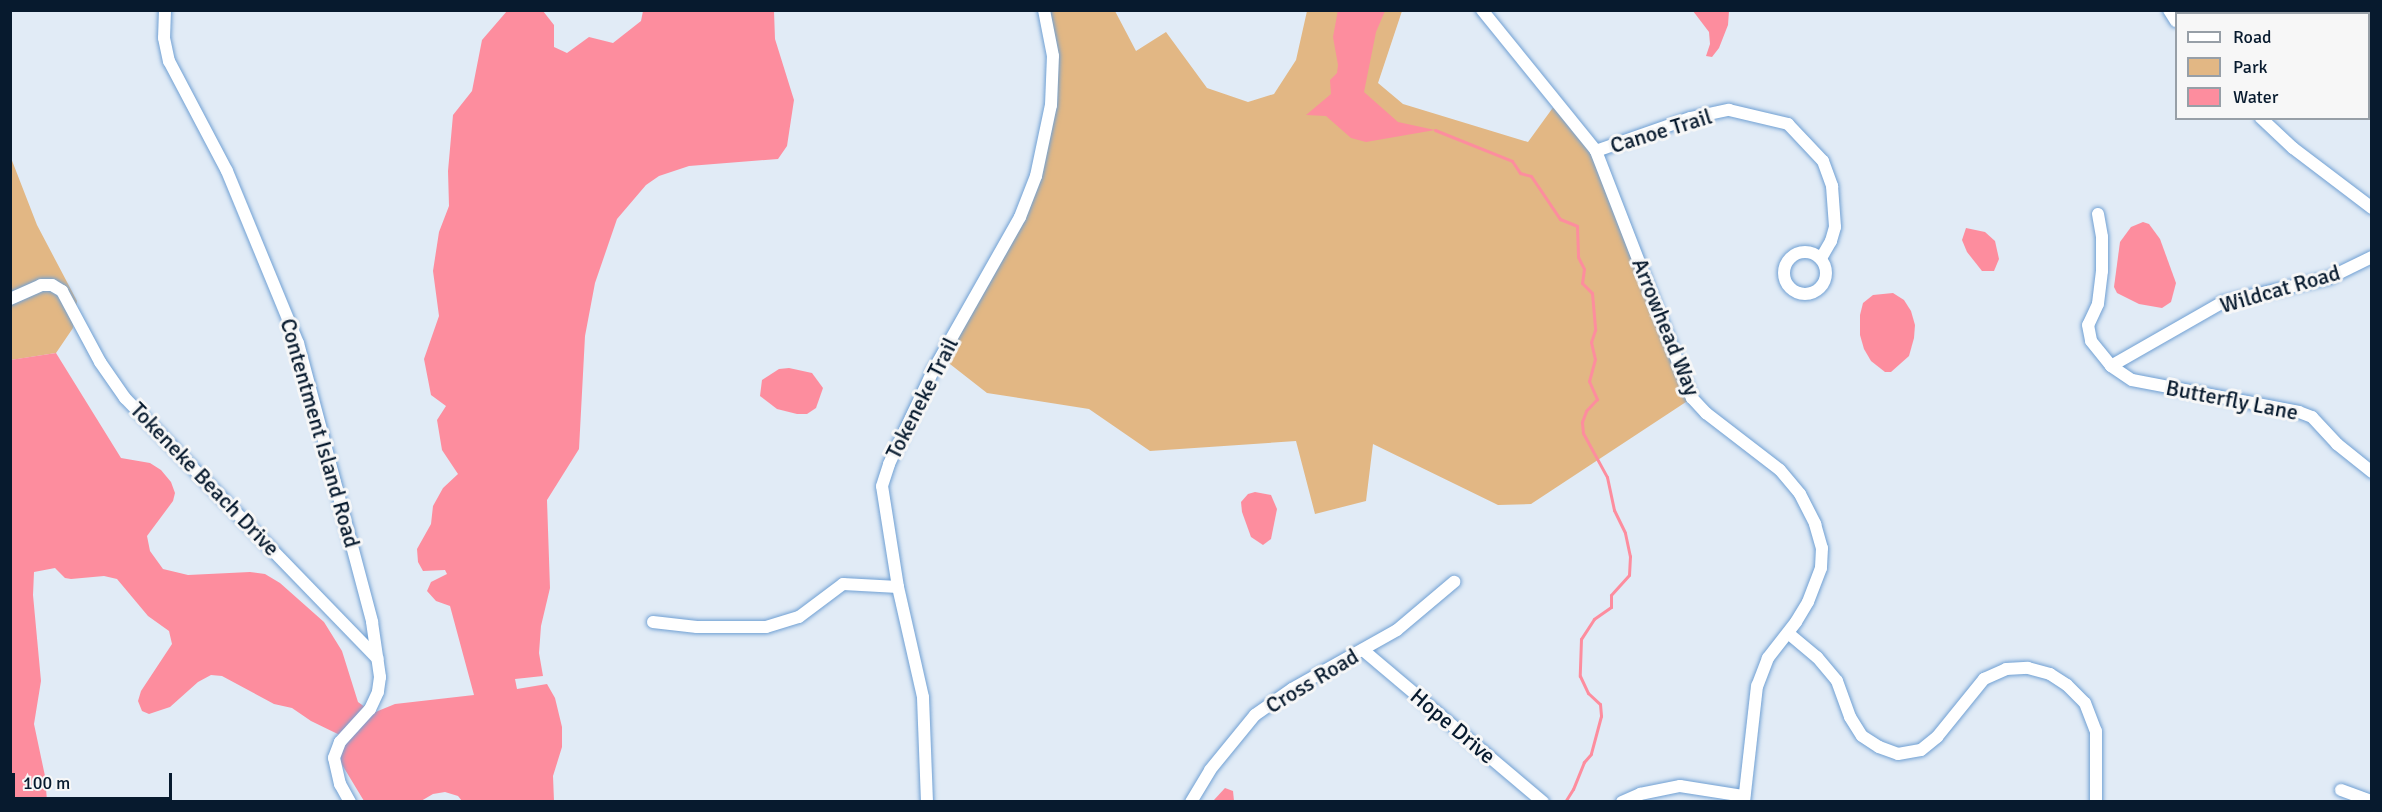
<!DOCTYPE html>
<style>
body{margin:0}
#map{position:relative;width:2382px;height:812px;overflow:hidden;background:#e1ebf6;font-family:Signika,sans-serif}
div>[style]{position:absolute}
.green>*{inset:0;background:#e2b784}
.water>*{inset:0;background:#fd8d9e}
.stream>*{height:3px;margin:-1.5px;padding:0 1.5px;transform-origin:1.5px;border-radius:1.5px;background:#fd8d9e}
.roads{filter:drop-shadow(0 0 2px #70a0d3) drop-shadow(0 0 2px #70a0d3)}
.street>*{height:12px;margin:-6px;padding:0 6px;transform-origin:6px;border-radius:6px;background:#fff}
.street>.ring{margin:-6px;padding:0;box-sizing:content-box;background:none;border:12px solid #fff;border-radius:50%}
span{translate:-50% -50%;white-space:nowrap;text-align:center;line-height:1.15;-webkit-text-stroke:6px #f7f7f7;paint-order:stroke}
.street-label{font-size:22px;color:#071a2e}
.frame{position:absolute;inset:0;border:12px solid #071a2e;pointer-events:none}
.legend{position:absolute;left:2175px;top:12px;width:195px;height:108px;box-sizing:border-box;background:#f7f7f7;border:2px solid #979fa7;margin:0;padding:8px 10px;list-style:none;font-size:18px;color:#071a2e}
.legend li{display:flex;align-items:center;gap:12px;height:30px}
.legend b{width:30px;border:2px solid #979fa7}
.scale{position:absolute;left:12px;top:773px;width:160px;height:27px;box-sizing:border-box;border:3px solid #071a2e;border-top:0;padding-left:8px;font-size:18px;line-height:21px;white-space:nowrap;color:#071a2e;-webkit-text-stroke:4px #f7f7f7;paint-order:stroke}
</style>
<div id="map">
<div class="green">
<i style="clip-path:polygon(1044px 11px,1115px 11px,1136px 51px,1166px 32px,1207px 88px,1248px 102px,1274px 94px,1296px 60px,1307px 11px,1402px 11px,1378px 83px,1403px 104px,1528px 142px,1557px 102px,1596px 151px,1692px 398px,1531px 504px,1498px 505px,1373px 444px,1366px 501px,1315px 514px,1296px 441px,1150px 451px,1089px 409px,987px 393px,941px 357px,1020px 217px,1051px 105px)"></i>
<i style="clip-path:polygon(11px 158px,37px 225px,77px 301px,73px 328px,56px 353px,11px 360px)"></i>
</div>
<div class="water">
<i style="clip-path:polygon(1338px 10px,1385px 11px,1376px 32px,1364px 92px,1398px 122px,1435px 130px,1366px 142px,1351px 138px,1326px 116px,1306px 115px,1331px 94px,1330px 80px,1337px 73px,1338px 65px,1333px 37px)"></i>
<i style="clip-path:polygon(507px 11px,543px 11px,554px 25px,554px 47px,567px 53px,589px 37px,613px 43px,641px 21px,643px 11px,774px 11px,775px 39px,794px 100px,787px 146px,778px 159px,689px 166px,659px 176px,646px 185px,617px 219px,595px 283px,585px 336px,579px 449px,547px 500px,550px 588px,541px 626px,539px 653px,543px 676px,515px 679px,517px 689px,547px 684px,555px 698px,562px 727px,562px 747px,553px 776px,554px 801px,462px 801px,458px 796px,445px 792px,433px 794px,421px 801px,364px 801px,341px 763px,341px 753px,348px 739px,311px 721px,292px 708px,274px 704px,222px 676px,211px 675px,198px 682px,170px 707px,149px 714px,142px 711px,138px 701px,141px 691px,172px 644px,169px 631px,148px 616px,117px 579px,104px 576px,71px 579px,65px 578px,55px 568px,34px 572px,33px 595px,41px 681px,34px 724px,45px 776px,47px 801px,11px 801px,10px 360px,56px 353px,121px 458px,150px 463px,161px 470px,171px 482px,175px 493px,173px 501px,147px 536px,150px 551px,163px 569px,188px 575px,250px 572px,265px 574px,280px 583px,324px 622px,342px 651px,358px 702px,373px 713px,395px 704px,474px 695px,450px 606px,436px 601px,427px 591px,431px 582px,447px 574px,445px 570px,423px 571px,418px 562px,417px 549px,431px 524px,433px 506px,443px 488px,458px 474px,442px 450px,437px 420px,446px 406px,431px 395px,424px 359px,439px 316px,433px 271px,439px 232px,449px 206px,448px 171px,453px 115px,472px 91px,482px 40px)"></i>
<i style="clip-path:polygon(1693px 11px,1729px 11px,1728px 25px,1719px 48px,1712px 57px,1706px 56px,1710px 44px,1709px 32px)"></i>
<i style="clip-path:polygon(2143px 222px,2149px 224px,2160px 239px,2176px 283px,2171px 302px,2162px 308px,2139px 304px,2117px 293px,2114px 287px,2120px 242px,2131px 227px)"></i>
<i style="clip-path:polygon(1966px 228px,1985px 232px,1995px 241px,1999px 259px,1994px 271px,1982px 271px,1967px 252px,1962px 240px)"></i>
<i style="clip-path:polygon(1893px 293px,1904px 300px,1911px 311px,1915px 325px,1914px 338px,1909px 356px,1891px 372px,1885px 372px,1871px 361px,1864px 349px,1860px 335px,1860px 315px,1863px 303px,1873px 295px)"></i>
<i style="clip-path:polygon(789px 368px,812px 373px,823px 388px,816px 408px,807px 414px,797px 414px,777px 409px,760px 396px,762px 380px,779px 369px)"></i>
<i style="clip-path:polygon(1255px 492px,1271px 495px,1277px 509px,1271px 539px,1263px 545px,1251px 537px,1242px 512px,1241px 502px,1248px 494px)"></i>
<i style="clip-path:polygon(1225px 788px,1233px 791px,1234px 801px,1213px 801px)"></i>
</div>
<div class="stream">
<i style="left:1435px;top:130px;width:83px;rotate:21.9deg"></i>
<i style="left:1512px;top:161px;width:14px;rotate:56deg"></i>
<i style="left:1520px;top:173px;width:11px;rotate:15deg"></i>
<i style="left:1531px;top:176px;width:52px;rotate:56deg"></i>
<i style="left:1560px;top:219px;width:18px;rotate:22deg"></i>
<i style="left:1577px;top:226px;width:31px;rotate:88deg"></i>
<i style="left:1578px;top:257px;width:13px;rotate:63deg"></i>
<i style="left:1584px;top:269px;width:14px;rotate:98deg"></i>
<i style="left:1582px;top:283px;width:14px;rotate:45deg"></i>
<i style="left:1592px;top:293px;width:37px;rotate:85deg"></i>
<i style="left:1595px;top:330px;width:13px;rotate:108deg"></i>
<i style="left:1591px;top:342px;width:17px;rotate:77deg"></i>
<i style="left:1595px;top:359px;width:23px;rotate:105deg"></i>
<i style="left:1589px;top:381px;width:20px;rotate:66deg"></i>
<i style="left:1597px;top:399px;width:16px;rotate:133deg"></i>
<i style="left:1586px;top:411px;width:12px;rotate:110deg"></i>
<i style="left:1582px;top:422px;width:11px;rotate:85deg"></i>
<i style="left:1583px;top:433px;width:50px;rotate:61.4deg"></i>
<i style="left:1607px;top:477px;width:34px;rotate:78deg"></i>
<i style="left:1614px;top:510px;width:25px;rotate:64deg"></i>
<i style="left:1625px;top:533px;width:24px;rotate:78deg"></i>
<i style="left:1630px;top:556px;width:19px;rotate:93deg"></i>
<i style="left:1629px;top:575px;width:27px;rotate:132deg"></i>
<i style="left:1611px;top:595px;width:12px;rotate:90deg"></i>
<i style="left:1611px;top:607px;width:21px;rotate:145deg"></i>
<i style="left:1594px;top:619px;width:24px;rotate:123deg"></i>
<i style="left:1581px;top:639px;width:37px;rotate:92deg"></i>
<i style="left:1580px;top:676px;width:19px;rotate:65deg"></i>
<i style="left:1588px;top:693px;width:16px;rotate:43deg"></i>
<i style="left:1600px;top:704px;width:12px;rotate:85deg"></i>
<i style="left:1601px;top:716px;width:39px;rotate:105deg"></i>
<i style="left:1591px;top:754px;width:11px;rotate:131deg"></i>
<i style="left:1584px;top:762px;width:29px;rotate:112deg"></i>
<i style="left:1573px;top:789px;width:15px;rotate:122deg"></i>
</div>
<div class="roads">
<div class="street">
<i style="left:165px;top:10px;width:28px;rotate:92deg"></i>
<i style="left:164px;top:38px;width:24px;rotate:78deg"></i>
<i style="left:169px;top:61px;width:124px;rotate:62.2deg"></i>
<i style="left:227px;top:171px;width:186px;rotate:67.6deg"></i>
<i style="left:298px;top:343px;width:289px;rotate:75.1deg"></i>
<i style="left:372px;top:622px;width:56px;rotate:81.7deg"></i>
<i style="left:380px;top:677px;width:15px;rotate:98deg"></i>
<i style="left:378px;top:692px;width:19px;rotate:115deg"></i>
<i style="left:370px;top:709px;width:45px;rotate:132.3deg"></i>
<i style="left:340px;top:742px;width:17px;rotate:111deg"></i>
<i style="left:334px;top:758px;width:27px;rotate:77deg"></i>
<i style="left:340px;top:784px;width:21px;rotate:61deg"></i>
<i style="left:1482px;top:10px;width:181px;rotate:51deg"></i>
<i style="left:1596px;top:151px;width:265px;rotate:68.8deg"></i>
<i style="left:1692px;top:398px;width:21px;rotate:47deg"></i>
<i style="left:1706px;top:413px;width:93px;rotate:37.6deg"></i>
<i style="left:1780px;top:470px;width:31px;rotate:50deg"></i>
<i style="left:1800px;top:494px;width:34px;rotate:63deg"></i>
<i style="left:1815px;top:524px;width:25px;rotate:74deg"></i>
<i style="left:1822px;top:548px;width:20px;rotate:93deg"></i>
<i style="left:1821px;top:568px;width:36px;rotate:111deg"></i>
<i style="left:1808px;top:602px;width:23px;rotate:121deg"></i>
<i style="left:1796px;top:622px;width:46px;rotate:127.9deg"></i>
<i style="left:1768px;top:658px;width:30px;rotate:111deg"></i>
<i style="left:1757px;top:686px;width:117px;rotate:96.4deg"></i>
<i style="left:2169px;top:10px;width:13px;rotate:58deg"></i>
<i style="left:2261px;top:118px;width:44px;rotate:43.2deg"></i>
<i style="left:2293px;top:148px;width:99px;rotate:37.2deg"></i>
<i style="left:1596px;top:151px;width:100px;rotate:-19.3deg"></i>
<i style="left:1690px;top:118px;width:40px;rotate:-12deg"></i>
<i style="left:1729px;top:110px;width:61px;rotate:13.3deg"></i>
<i style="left:1788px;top:124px;width:51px;rotate:46.6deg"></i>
<i style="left:1823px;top:161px;width:27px;rotate:70deg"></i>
<i style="left:1832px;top:186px;width:41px;rotate:85.8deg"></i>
<i style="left:1835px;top:227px;width:15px;rotate:106deg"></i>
<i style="left:1831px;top:241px;width:20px;rotate:120deg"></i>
<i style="left:2098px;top:214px;width:23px;rotate:80deg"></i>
<i style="left:2102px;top:237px;width:34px;rotate:90deg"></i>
<i style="left:2102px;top:271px;width:33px;rotate:97deg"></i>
<i style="left:2098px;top:304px;width:23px;rotate:115deg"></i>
<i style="left:2088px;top:325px;width:16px;rotate:79deg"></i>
<i style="left:2091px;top:341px;width:32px;rotate:51deg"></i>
<i style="left:2111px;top:366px;width:129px;rotate:-29.7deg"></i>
<i style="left:2223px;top:302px;width:109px;rotate:-12.8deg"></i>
<i style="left:2329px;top:278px;width:48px;rotate:-26deg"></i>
<i class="ring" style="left:1784px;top:252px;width:30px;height:30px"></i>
<i style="left:10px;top:299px;width:34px;rotate:-24deg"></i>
<i style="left:41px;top:285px;width:11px"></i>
<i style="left:52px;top:285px;width:12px;rotate:31deg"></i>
<i style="left:62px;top:291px;width:81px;rotate:61.8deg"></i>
<i style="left:100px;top:362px;width:44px;rotate:55.2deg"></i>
<i style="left:125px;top:398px;width:363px;rotate:45.9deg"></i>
<i style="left:2111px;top:366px;width:25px;rotate:34deg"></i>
<i style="left:2132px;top:380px;width:170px;rotate:10.8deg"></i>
<i style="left:2299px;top:412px;width:14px;rotate:21deg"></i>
<i style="left:2312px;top:417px;width:37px;rotate:47deg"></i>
<i style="left:2337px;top:444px;width:45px;rotate:38.7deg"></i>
<i style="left:653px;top:622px;width:44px;rotate:6.5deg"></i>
<i style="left:697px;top:627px;width:69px"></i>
<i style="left:766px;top:627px;width:34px;rotate:-17deg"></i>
<i style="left:799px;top:617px;width:55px;rotate:-36.9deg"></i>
<i style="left:843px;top:584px;width:55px;rotate:3.1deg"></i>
<i style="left:1788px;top:633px;width:38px;rotate:40deg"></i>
<i style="left:1817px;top:657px;width:31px;rotate:50deg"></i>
<i style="left:1837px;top:681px;width:38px;rotate:70deg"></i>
<i style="left:1850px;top:717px;width:22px;rotate:58deg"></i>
<i style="left:1862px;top:736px;width:20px;rotate:33deg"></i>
<i style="left:1879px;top:747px;width:20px;rotate:20deg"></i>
<i style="left:1898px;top:754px;width:23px;rotate:-10deg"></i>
<i style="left:1921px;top:750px;width:21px;rotate:-39deg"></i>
<i style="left:1937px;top:737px;width:75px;rotate:-51deg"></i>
<i style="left:1984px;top:679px;width:24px;rotate:-24deg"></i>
<i style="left:2006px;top:669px;width:22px;rotate:-3deg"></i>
<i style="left:2028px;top:668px;width:23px;rotate:15deg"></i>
<i style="left:2050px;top:674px;width:20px;rotate:33deg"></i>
<i style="left:2067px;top:685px;width:25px;rotate:45deg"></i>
<i style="left:2085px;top:703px;width:30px;rotate:69deg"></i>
<i style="left:2096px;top:731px;width:71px;rotate:90deg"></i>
<i style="left:1363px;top:650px;width:236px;rotate:40.2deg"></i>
<i style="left:2341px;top:790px;width:33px;rotate:20deg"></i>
<i style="left:927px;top:802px;width:105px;rotate:-92.2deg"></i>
<i style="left:923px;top:697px;width:113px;rotate:-102.8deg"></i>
<i style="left:898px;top:587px;width:102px;rotate:-99deg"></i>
<i style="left:882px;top:486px;width:23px;rotate:-72deg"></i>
<i style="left:889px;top:464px;width:105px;rotate:-64.7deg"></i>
<i style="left:934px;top:369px;width:175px;rotate:-60.5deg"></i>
<i style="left:1020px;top:217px;width:44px;rotate:-68.7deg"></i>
<i style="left:1036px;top:176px;width:73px;rotate:-78.1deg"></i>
<i style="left:1051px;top:105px;width:49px;rotate:-87.7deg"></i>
<i style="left:1053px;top:56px;width:47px;rotate:-101.1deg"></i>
<i style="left:1191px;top:802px;width:37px;rotate:-59deg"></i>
<i style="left:1210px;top:770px;width:71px;rotate:-50.7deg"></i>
<i style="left:1255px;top:715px;width:45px;rotate:-35.1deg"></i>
<i style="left:1292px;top:689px;width:120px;rotate:-29.3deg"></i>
<i style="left:1397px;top:630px;width:75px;rotate:-40.1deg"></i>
<i style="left:1622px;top:802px;width:20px;rotate:-24deg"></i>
<i style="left:1640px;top:794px;width:41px;rotate:-11.3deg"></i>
<i style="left:1680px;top:786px;width:65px;rotate:8.9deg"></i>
</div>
</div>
<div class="street-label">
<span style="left:1661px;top:131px;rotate:-17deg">Canoe Trail</span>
<span style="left:2280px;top:289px;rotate:-16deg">Wildcat Road</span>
<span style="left:1666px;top:327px;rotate:68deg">Arrowhead Way</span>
<span style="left:922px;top:398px;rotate:-63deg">Tokeneke Trail</span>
<span style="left:2232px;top:400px;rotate:11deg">Butterfly Lane</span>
<span style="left:320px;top:433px;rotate:74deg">Contentment Island Road</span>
<span style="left:205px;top:479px;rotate:46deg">Tokeneke Beach Drive</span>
<span style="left:1312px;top:681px;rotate:-31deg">Cross Road</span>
<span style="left:1453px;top:726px;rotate:40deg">Hope Drive</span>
</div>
<div class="frame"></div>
<ul class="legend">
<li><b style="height:8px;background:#fff"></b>Road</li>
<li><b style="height:16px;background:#e2b784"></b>Park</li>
<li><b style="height:16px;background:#fd8d9e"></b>Water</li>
</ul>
<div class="scale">100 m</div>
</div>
